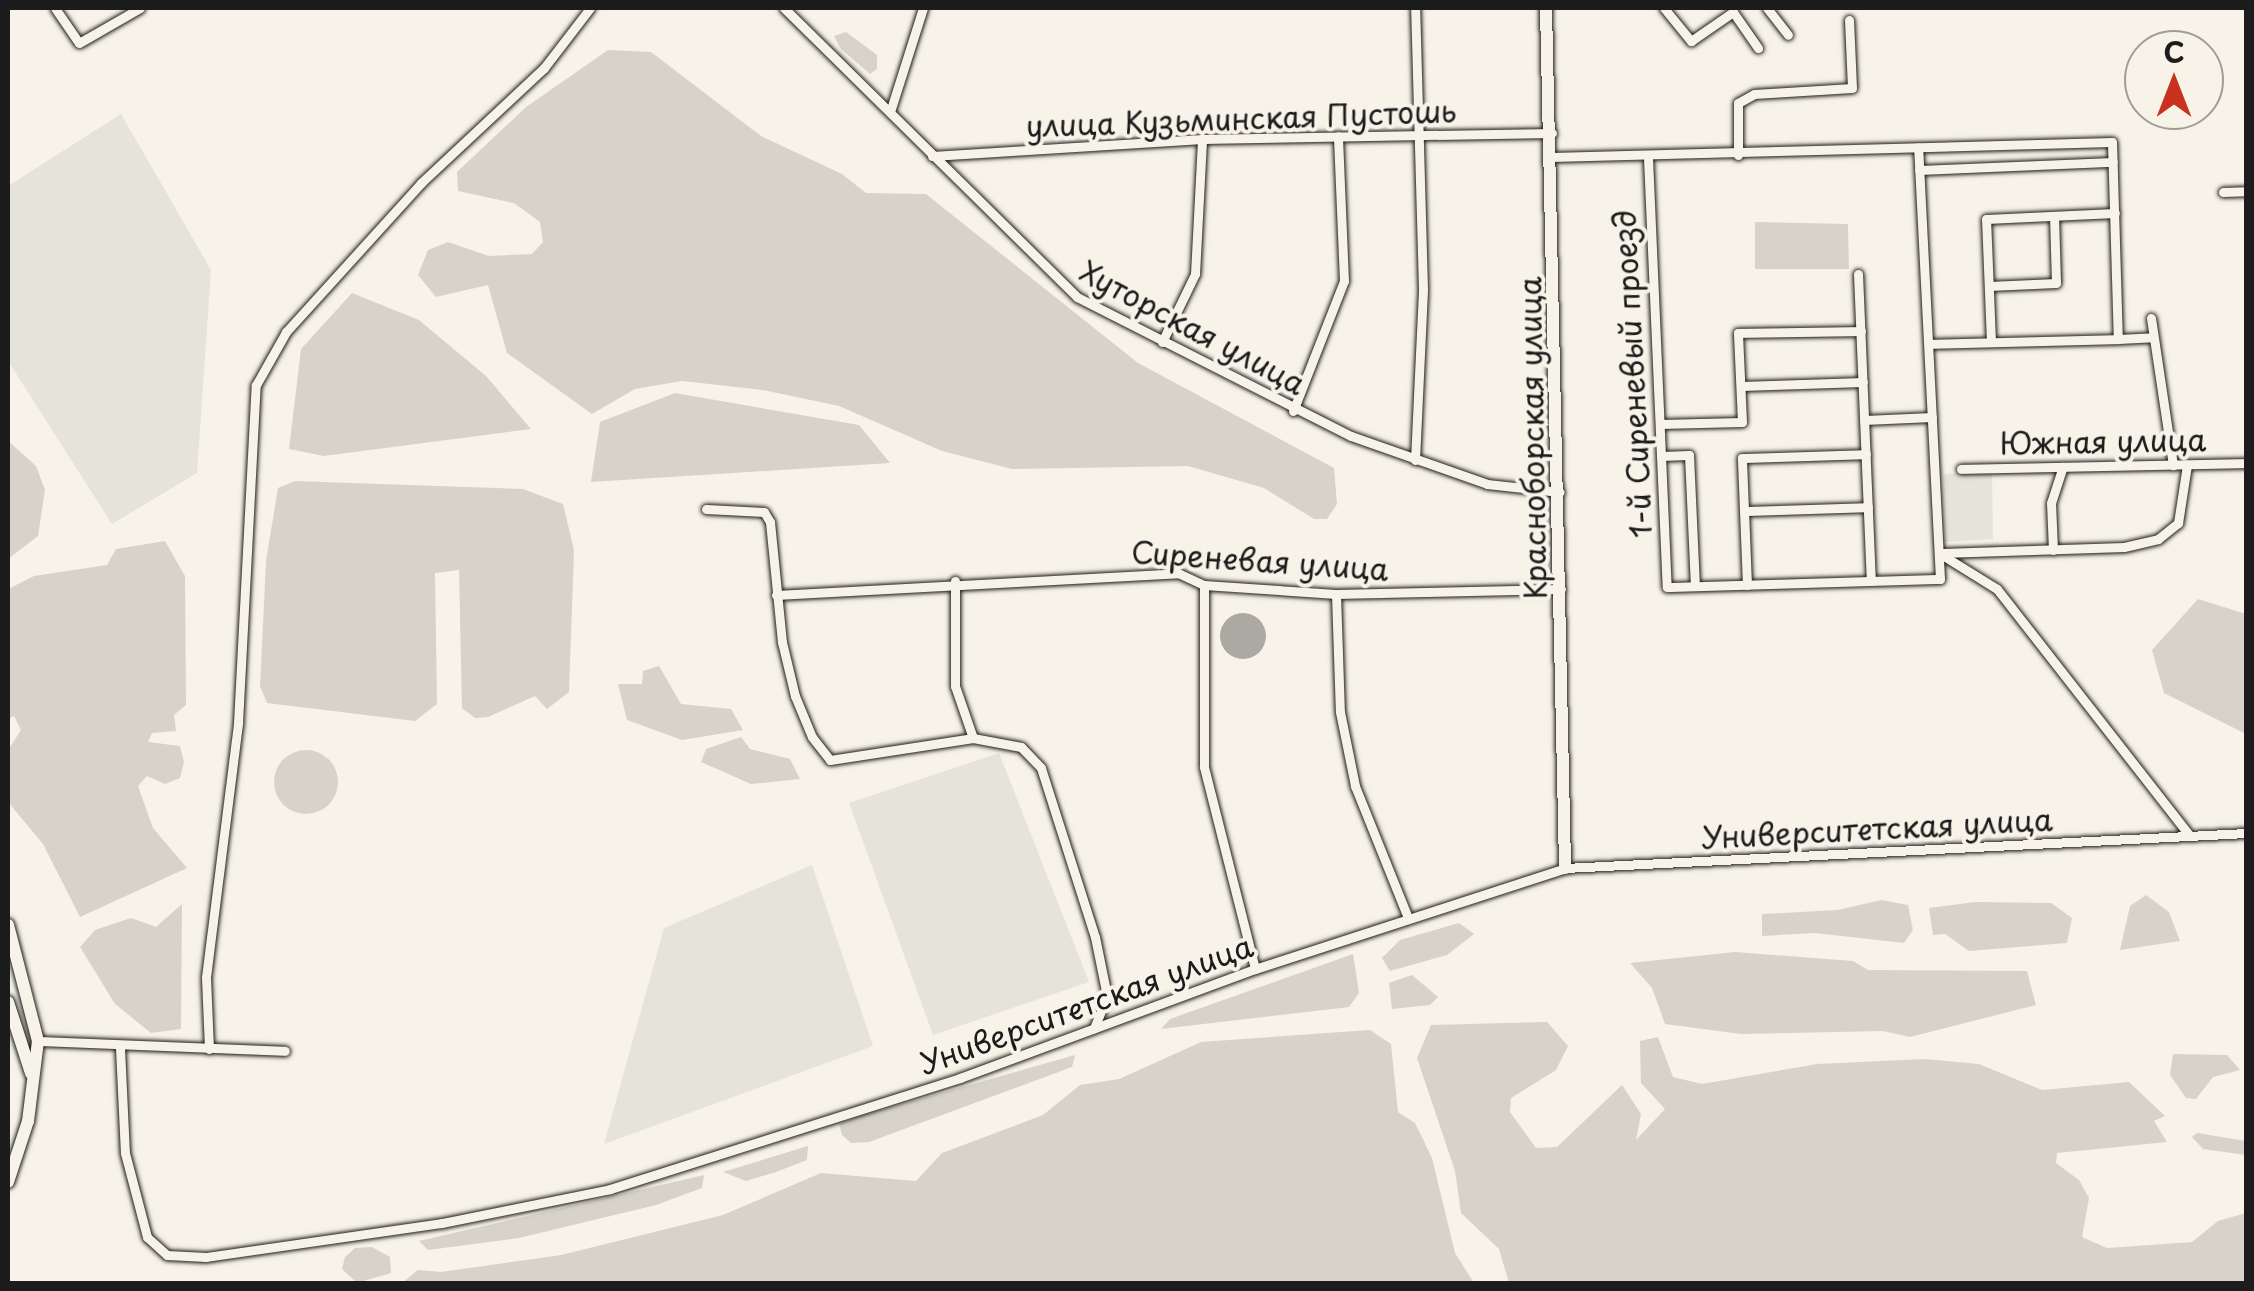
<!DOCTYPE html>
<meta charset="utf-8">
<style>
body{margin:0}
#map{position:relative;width:2254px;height:1291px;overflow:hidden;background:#f7f3e8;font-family:"Playpen Sans",sans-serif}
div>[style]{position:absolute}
.built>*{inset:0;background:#e6e3d9}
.green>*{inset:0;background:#d7d3cb}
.round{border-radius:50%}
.water>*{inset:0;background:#aca9a2}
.roads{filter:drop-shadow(0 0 2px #1c1c1c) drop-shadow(0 0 2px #1c1c1c)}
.street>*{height:9px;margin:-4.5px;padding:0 4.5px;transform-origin:4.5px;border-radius:4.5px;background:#f7f3e8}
.secondary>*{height:12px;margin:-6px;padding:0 6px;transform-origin:6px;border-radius:6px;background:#f7f3e8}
span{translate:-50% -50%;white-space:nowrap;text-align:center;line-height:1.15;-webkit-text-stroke:8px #f7f3e8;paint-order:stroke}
.street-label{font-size:30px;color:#1c1c1c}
.frame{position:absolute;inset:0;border:10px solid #1c1c1c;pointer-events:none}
.north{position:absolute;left:2124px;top:30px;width:100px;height:100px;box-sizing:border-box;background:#f7f3e8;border:2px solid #9f9d96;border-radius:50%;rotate:0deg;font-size:28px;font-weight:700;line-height:40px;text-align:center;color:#1c1c1c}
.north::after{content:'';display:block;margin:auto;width:35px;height:45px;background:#c8321e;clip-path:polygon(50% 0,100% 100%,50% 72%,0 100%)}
</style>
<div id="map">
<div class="built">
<i style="clip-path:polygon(121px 114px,211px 270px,197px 473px,112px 524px,8px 361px,8px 186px)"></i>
<i style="clip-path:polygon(1992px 472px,1993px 539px,1945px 542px,1943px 474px)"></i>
<i style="clip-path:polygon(999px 753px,1089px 982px,933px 1035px,849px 803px)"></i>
<i style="clip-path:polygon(812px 865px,873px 1046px,604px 1144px,664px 928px)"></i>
</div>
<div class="green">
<i style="clip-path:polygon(846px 32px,877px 55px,877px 69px,870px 74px,840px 48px,834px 36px)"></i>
<i style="clip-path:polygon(608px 50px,651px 52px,761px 136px,842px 174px,866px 193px,926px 194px,1138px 363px,1334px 468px,1337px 504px,1327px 519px,1314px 519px,1264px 488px,1188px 466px,1012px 469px,942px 451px,839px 406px,763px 390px,682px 381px,635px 389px,592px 414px,507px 353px,488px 285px,436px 297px,418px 275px,428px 250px,448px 242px,489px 256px,532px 254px,543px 242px,540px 222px,514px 203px,458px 191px,457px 172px,526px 107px)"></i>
<i style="clip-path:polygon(1755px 222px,1848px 224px,1849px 269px,1755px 269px)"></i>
<i style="clip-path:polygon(352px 293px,419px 320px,486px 376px,531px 429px,324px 456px,289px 449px,301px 349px)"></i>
<i style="clip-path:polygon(675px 393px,859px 425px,890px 463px,591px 482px,600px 422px)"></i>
<i style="clip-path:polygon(8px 441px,36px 466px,45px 490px,38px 536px,8px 559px)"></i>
<i style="clip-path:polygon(295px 481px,523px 489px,563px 504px,574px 550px,569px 692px,547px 709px,535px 696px,488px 717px,475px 718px,462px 708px,459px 570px,435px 573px,437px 704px,415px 721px,267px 703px,260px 686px,266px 561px,278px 488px)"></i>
<i style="clip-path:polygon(165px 541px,185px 576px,186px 705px,174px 715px,176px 731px,152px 733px,148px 742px,180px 746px,184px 762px,180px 778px,165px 784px,147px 776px,138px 786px,153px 828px,187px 868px,80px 917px,43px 844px,8px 802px,8px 750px,21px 730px,14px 716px,8px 719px,8px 589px,34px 576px,107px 565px,116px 549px)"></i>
<i style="clip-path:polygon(2198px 599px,2246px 614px,2246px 734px,2164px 693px,2152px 650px)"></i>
<i style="clip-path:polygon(659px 666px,681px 704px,731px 709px,743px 730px,682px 740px,627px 720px,618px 684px,642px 684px,643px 671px)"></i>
<i style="clip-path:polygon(741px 737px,750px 749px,790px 759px,800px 779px,751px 784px,701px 762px,706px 749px)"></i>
<i class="round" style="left:274px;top:750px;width:64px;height:64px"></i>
<i style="clip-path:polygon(2146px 895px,2169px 912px,2180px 941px,2120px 950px,2130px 906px)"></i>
<i style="clip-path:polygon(1881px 900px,1908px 905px,1913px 930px,1904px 943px,1815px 933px,1762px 936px,1762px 914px,1838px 910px)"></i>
<i style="clip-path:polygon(1975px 902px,2051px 903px,2072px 918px,2067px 943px,1969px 951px,1945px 934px,1933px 935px,1929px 908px)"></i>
<i style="clip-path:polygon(182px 904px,181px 1029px,151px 1033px,115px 1004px,80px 947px,95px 930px,131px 918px,156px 927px)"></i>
<i style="clip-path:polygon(1459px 923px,1474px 934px,1447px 955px,1390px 971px,1382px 958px,1400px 940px)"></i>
<i style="clip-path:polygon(1735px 952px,1853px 961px,1868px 970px,2027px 971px,2036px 1005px,1910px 1037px,1883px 1031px,1741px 1034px,1665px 1024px,1652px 988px,1630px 963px)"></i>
<i style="clip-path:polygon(1353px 954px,1359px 993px,1349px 1007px,1161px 1029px,1170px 1019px)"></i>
<i style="clip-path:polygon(1412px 975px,1438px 997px,1430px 1005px,1392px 1009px,1389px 983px)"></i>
<i style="clip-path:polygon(1547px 1022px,1568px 1046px,1556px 1070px,1511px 1098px,1510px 1112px,1536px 1148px,1557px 1147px,1622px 1085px,1641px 1114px,1636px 1140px,1665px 1109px,1641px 1083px,1640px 1041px,1658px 1037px,1673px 1077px,1702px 1084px,1817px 1064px,1925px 1059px,1979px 1064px,2042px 1090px,2129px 1082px,2165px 1116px,2154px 1121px,2167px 1142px,2057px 1153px,2056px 1163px,2079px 1180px,2089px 1198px,2082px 1237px,2107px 1248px,2192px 1242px,2218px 1221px,2246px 1213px,2246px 1283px,1509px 1283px,1499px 1249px,1461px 1213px,1455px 1171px,1417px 1058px,1431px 1025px)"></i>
<i style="clip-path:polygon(1370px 1030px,1391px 1044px,1398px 1112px,1415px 1123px,1432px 1158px,1455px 1253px,1474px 1283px,402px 1283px,418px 1270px,441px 1272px,561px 1255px,723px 1215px,821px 1173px,916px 1181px,942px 1153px,1043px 1115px,1080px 1085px,1119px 1079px,1201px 1042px)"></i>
<i style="clip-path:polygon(2173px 1054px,2227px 1055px,2240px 1070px,2213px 1077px,2196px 1099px,2186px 1098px,2170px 1075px)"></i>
<i style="clip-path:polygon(1075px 1055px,1072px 1067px,869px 1142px,851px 1143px,842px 1135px,839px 1124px,860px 1116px)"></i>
<i style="clip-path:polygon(2197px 1133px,2246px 1141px,2246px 1155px,2203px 1149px,2192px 1137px)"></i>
<i style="clip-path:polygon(808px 1146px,807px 1160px,776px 1172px,746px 1181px,723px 1172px)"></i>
<i style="clip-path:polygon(704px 1175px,702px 1188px,656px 1205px,519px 1238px,428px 1250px,419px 1241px)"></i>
<i style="clip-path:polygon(372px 1247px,390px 1257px,391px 1273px,357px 1283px,342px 1269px,345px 1257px,355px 1248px)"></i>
</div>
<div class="water">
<i class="round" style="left:1220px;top:613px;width:46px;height:46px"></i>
</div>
<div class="roads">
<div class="street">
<i style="left:55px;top:8px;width:42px;rotate:55.6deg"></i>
<i style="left:79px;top:43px;width:70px;rotate:-29.8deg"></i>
<i style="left:784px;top:8px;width:412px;rotate:44.6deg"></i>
<i style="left:1077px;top:297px;width:307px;rotate:26.9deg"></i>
<i style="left:1351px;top:436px;width:144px;rotate:19.4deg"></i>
<i style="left:1487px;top:484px;width:73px;rotate:6.3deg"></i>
<i style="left:1664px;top:8px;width:43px;rotate:50.7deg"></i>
<i style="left:1691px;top:41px;width:51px;rotate:-34.6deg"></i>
<i style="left:1733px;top:12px;width:44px;rotate:55.2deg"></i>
<i style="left:1767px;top:8px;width:34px;rotate:52deg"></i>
<i style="left:890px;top:112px;width:109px;rotate:-72.4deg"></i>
<i style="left:1738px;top:155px;width:52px;rotate:-90deg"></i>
<i style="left:1738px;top:103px;width:18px;rotate:-29deg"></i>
<i style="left:1754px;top:94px;width:98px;rotate:-3.5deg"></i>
<i style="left:1852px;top:88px;width:68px;rotate:-92.5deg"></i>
<i style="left:932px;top:156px;width:271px;rotate:-3.6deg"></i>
<i style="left:1202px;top:139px;width:350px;rotate:-1deg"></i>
<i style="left:1551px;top:157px;width:561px;rotate:-1.53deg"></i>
<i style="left:2112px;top:142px;width:197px;rotate:88.3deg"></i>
<i style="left:2118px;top:339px;width:189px;rotate:178.5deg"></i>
<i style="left:1648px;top:158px;width:429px;rotate:87.5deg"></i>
<i style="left:1667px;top:587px;width:273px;rotate:-1.7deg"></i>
<i style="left:1940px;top:579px;width:432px;rotate:-92.9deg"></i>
<i style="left:1919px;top:170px;width:194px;rotate:-2.4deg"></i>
<i style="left:2223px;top:192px;width:23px;rotate:-2deg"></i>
<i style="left:1858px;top:274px;width:307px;rotate:87.6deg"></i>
<i style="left:1989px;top:286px;width:67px;rotate:-2.6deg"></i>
<i style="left:2056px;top:283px;width:67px;rotate:-91.7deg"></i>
<i style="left:2151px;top:318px;width:149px;rotate:81.5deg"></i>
<i style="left:2118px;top:339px;width:35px;rotate:-3deg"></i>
<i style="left:1162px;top:342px;width:76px;rotate:-64.1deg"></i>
<i style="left:1195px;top:274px;width:135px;rotate:-87deg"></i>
<i style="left:1991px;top:342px;width:123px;rotate:-92.3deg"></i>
<i style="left:1986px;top:219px;width:129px;rotate:-2.7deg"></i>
<i style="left:1741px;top:386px;width:122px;rotate:-1.9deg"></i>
<i style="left:1293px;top:411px;width:140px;rotate:-68.6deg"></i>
<i style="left:1344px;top:281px;width:145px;rotate:-92.4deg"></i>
<i style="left:1864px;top:420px;width:68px;rotate:-2.5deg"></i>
<i style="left:1660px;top:424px;width:82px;rotate:-1.4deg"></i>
<i style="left:1742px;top:422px;width:89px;rotate:-92.6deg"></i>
<i style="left:1738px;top:333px;width:123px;rotate:-0.9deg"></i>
<i style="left:1661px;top:456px;width:28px;rotate:-2deg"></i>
<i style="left:1689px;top:455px;width:131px;rotate:87.4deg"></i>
<i style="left:1415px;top:460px;width:171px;rotate:-87.3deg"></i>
<i style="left:1423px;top:289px;width:281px;rotate:-91.6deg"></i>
<i style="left:1961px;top:469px;width:285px;rotate:-1.2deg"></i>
<i style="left:706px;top:509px;width:58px;rotate:3deg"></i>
<i style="left:764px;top:512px;width:12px;rotate:59deg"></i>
<i style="left:770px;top:522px;width:121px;rotate:84.3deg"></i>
<i style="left:782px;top:642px;width:56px;rotate:76.5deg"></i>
<i style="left:795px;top:696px;width:44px;rotate:67.5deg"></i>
<i style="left:812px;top:737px;width:29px;rotate:52deg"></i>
<i style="left:830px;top:760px;width:145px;rotate:-8.7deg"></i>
<i style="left:973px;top:738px;width:49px;rotate:10.6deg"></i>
<i style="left:1021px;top:747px;width:29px;rotate:46deg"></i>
<i style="left:1041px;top:768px;width:177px;rotate:72.3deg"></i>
<i style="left:1095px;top:937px;width:60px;rotate:78.5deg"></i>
<i style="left:1107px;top:996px;width:35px;rotate:112deg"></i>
<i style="left:1744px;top:511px;width:124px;rotate:-1.8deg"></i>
<i style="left:2053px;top:550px;width:47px;rotate:-92.4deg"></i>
<i style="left:2051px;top:503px;width:38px;rotate:-72deg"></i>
<i style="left:1939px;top:553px;width:68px;rotate:31.8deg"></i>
<i style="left:1997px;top:589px;width:312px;rotate:52deg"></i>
<i style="left:1942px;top:553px;width:182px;rotate:-1.9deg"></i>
<i style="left:2124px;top:547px;width:35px;rotate:-13deg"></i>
<i style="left:2158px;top:539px;width:26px;rotate:-39deg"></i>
<i style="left:2178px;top:523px;width:59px;rotate:-81.2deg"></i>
<i style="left:955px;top:581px;width:105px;rotate:90deg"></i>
<i style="left:955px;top:686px;width:55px;rotate:70.9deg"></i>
<i style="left:1204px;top:585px;width:182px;rotate:90deg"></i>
<i style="left:1204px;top:767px;width:208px;rotate:75.8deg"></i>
<i style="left:1747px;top:585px;width:127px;rotate:-92.3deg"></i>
<i style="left:1742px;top:458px;width:124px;rotate:-1.8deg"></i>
<i style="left:1336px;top:594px;width:118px;rotate:88.1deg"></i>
<i style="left:1340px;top:712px;width:76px;rotate:78.5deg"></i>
<i style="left:1355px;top:786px;width:142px;rotate:68.1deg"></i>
<i style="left:776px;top:595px;width:403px;rotate:-3.1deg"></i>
<i style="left:1178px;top:573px;width:29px;rotate:25deg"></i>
<i style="left:1204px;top:585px;width:132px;rotate:3.9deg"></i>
<i style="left:1336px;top:594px;width:225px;rotate:-1.3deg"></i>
<i style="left:38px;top:1041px;width:247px;rotate:2.3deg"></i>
<i style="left:120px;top:1048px;width:105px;rotate:87.3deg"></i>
<i style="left:125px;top:1153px;width:87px;rotate:75.3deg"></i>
<i style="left:147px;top:1237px;width:27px;rotate:42deg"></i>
<i style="left:167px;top:1255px;width:39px;rotate:3deg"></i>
<i style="left:206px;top:1257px;width:238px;rotate:-8.2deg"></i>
<i style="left:442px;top:1223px;width:171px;rotate:-11.4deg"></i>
<i style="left:610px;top:1189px;width:367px;rotate:-17.6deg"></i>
<i style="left:960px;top:1078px;width:314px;rotate:-20.3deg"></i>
<i style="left:1255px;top:969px;width:326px;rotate:-18deg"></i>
<i style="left:1565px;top:868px;width:682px;rotate:-2.94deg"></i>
<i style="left:209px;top:1049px;width:72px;rotate:-92.4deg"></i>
<i style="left:206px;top:977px;width:256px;rotate:-82.8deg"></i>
<i style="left:238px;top:723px;width:338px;rotate:-87deg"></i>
<i style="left:256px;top:385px;width:61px;rotate:-60.5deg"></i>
<i style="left:286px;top:332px;width:201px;rotate:-47.8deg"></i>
<i style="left:421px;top:183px;width:168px;rotate:-43.1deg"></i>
<i style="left:544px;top:68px;width:76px;rotate:-52.5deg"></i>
</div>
<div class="secondary">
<i style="left:1546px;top:8px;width:860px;rotate:88.73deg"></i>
<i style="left:8px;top:925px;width:120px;rotate:75.5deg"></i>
<i style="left:38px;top:1041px;width:81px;rotate:97.1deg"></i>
<i style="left:28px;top:1121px;width:64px;rotate:108.2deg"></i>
<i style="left:8px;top:1002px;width:75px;rotate:72.1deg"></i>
</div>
</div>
<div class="street-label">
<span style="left:1241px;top:118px;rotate:-2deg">улица Кузьминская Пустошь</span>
<span style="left:1193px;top:327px;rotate:28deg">Хуторская улица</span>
<span style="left:1632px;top:374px;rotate:-93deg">1-й Сиреневый проезд</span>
<span style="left:1532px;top:438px;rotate:-91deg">Красноборская улица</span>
<span style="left:2103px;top:441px;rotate:-1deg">Южная улица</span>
<span style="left:1260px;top:560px;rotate:4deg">Сиреневая улица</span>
<span style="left:1877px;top:828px;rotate:-3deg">Университетская улица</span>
<span style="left:1086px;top:1004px;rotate:-20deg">Университетская улица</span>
</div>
<div class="frame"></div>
<div class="north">С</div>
</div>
